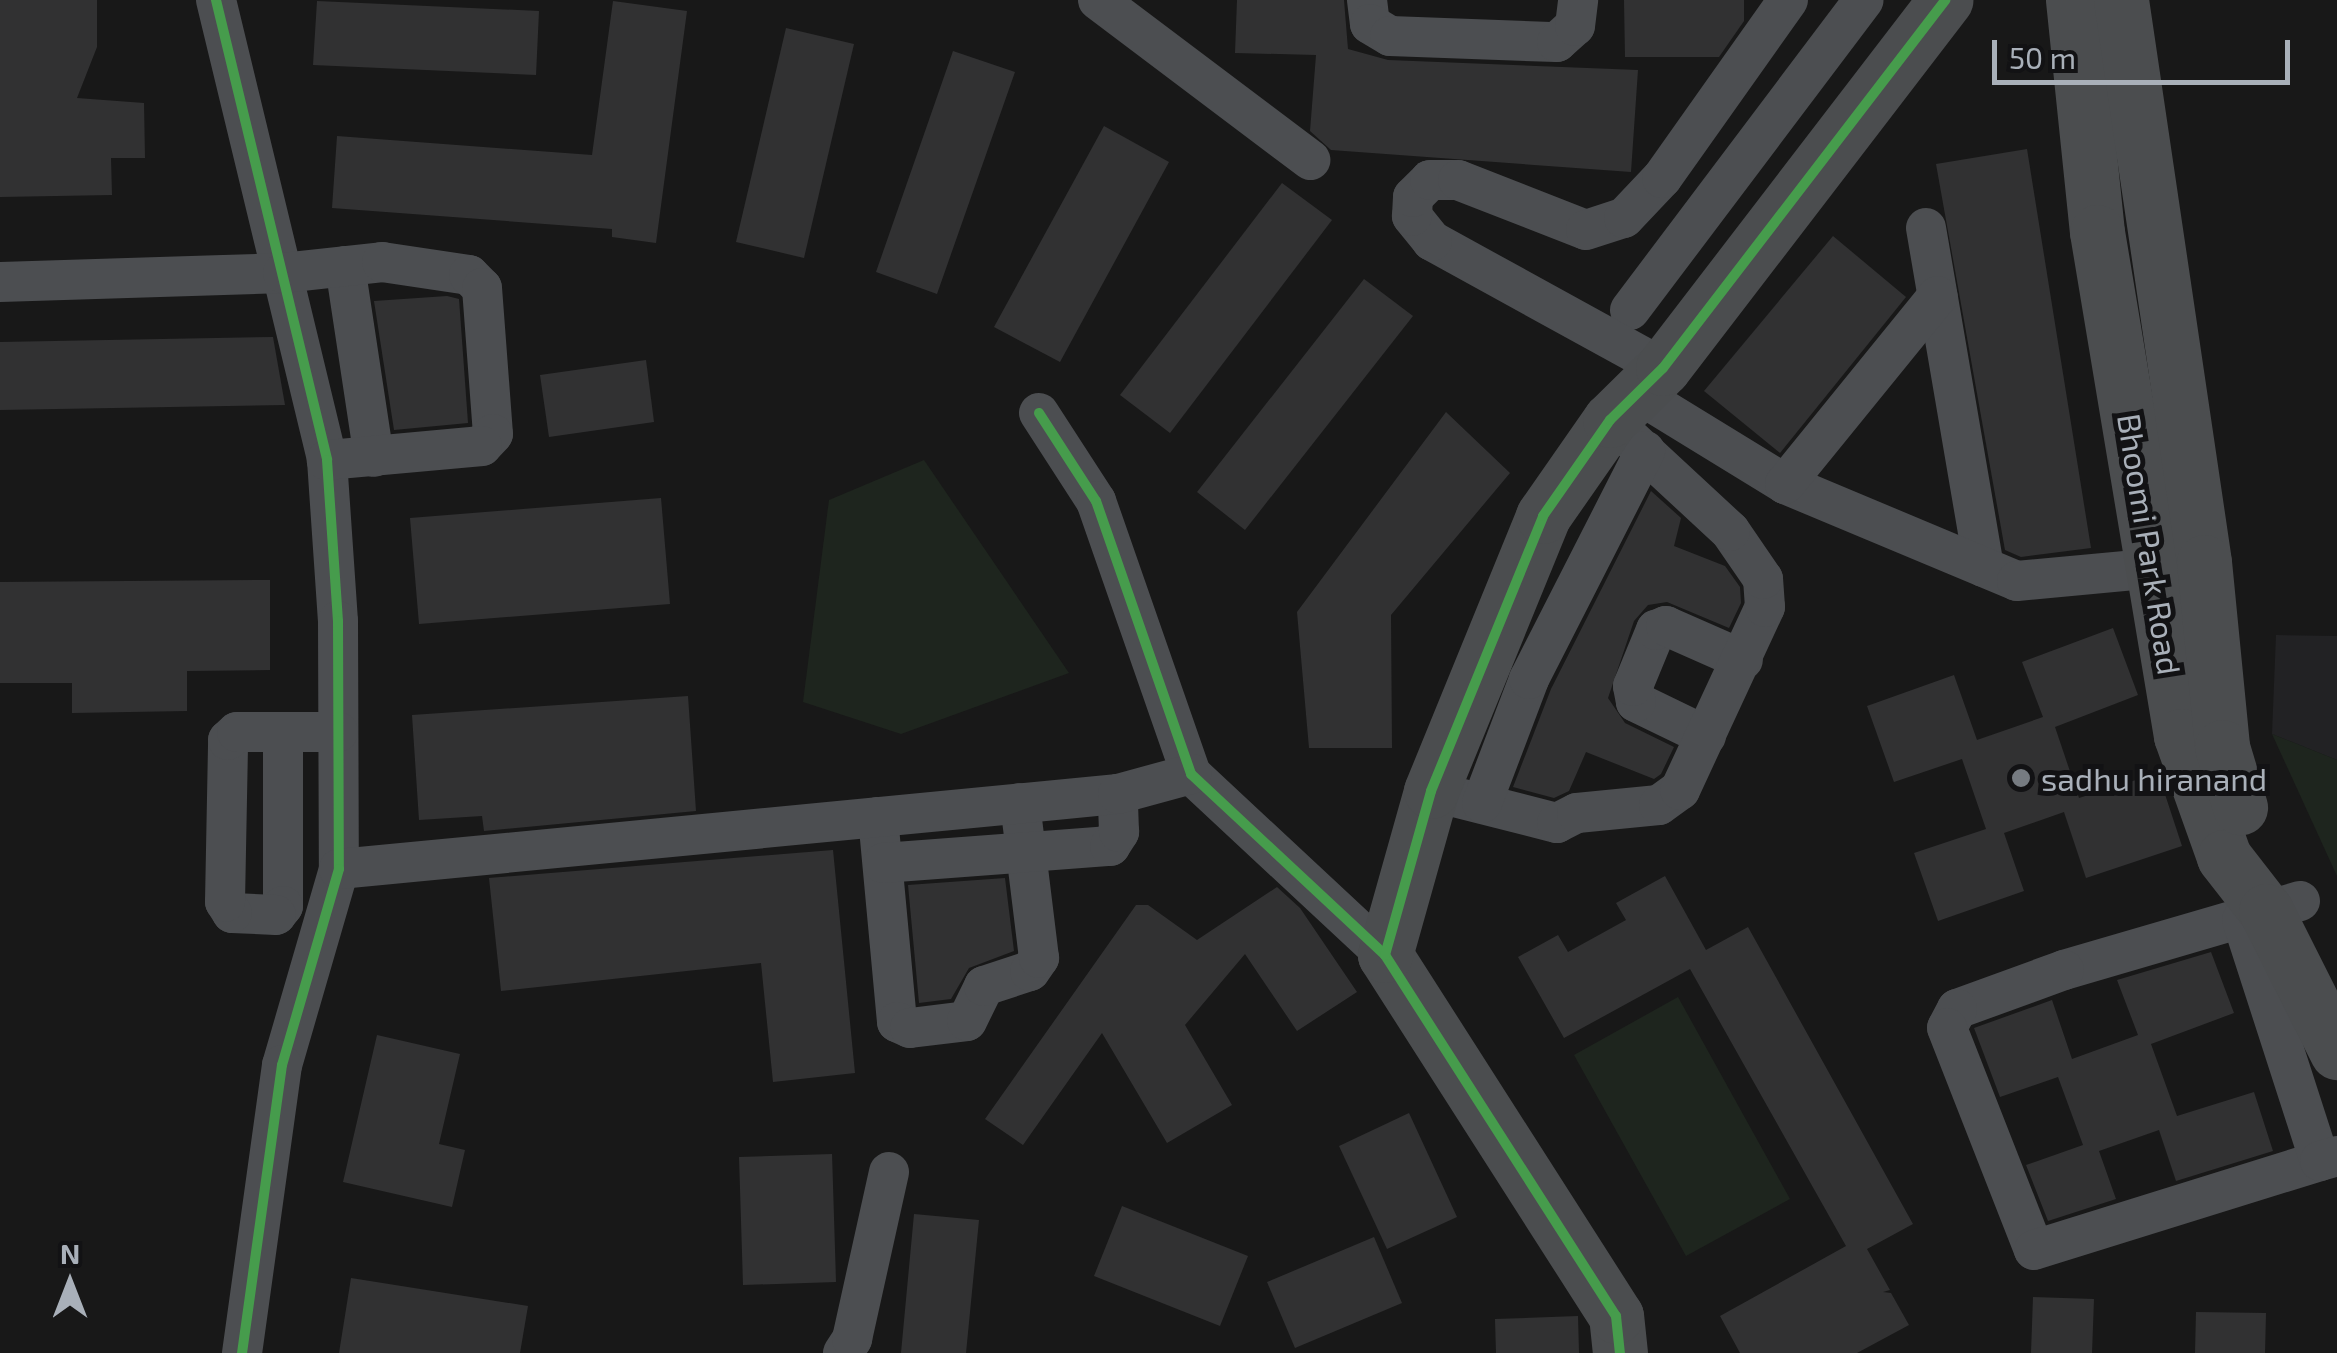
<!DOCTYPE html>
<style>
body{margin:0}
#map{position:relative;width:2337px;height:1353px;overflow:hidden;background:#181818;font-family:"Exo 2",sans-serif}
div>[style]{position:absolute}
.built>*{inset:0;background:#222224}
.green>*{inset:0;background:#1e251e}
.building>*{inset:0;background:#313132}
.street>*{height:40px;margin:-20px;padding:0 20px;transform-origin:20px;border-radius:20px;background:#4c4e51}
.secondary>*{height:55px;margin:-27.5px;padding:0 27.5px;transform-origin:27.5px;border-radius:27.5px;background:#4b4d4f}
.cycleway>*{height:10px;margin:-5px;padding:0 5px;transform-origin:5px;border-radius:5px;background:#469c4c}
.dots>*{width:28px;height:28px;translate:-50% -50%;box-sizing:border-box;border:5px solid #121214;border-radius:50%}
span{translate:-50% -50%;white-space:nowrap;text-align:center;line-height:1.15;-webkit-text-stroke:10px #121214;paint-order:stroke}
.street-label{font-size:32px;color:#a9b0b9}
.poi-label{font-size:32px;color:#a9b0b9}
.left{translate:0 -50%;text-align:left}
.north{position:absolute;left:20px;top:1233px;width:100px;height:100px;-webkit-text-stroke:8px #121214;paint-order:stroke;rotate:0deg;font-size:28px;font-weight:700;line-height:40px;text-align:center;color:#a9b0b9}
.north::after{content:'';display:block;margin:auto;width:35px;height:45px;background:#a9b0b9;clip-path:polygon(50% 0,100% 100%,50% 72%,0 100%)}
.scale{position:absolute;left:1992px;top:40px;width:298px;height:45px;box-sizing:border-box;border:5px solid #a9b0b9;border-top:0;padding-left:12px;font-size:30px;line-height:35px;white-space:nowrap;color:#a9b0b9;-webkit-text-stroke:8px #121214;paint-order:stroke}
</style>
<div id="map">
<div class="built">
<i style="clip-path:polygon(2276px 635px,2337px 636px,2337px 760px,2272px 734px)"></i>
</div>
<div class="green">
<i style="clip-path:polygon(924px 460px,1069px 673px,901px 734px,803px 702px,829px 500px)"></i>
<i style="clip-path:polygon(2272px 734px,2337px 760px,2337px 876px)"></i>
<i style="clip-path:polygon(1678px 997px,1790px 1199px,1686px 1256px,1574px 1055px)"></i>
</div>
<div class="building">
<i style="clip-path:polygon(0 0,97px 0,97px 47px,77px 98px,144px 103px,145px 158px,111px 158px,112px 195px,0 197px)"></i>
<i style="clip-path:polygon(1237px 0,1344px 0,1348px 49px,1388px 60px,1638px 70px,1631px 172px,1331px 150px,1310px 131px,1316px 55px,1235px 53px)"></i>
<i style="clip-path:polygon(1624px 0,1744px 0,1744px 21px,1719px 57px,1625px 57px)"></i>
<i style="clip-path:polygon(317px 1px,539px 11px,536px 75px,313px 65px)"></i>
<i style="clip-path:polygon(613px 1px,687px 11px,656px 243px,612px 237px,612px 229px,332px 208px,337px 136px,592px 155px)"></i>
<i style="clip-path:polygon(786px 28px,854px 44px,804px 258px,736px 242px)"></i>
<i style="clip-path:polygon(953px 51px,1015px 72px,937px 294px,876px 272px)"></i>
<i style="clip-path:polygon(1104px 126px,1169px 162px,1060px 362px,994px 327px)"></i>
<i style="clip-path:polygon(2027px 149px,2091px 548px,2021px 557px,2005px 550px,1936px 164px)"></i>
<i style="clip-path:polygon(1282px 183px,1332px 220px,1170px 433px,1120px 395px)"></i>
<i style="clip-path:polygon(1833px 236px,1906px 297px,1780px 453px,1704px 391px)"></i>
<i style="clip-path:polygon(1364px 279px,1413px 316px,1245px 530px,1197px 492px)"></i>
<i style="clip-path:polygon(447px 296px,459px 299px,468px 423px,394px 430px,374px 301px)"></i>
<i style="clip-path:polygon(273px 337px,285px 405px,0 410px,0 342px)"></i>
<i style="clip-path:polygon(646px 360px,654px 422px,549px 437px,540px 375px)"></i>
<i style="clip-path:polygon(1446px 412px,1510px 473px,1391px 615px,1392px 748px,1309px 748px,1297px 612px)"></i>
<i style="clip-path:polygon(1651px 491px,1681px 518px,1674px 546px,1725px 566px,1740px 587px,1741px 603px,1729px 628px,1667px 602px,1648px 605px,1634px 621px,1608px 698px,1625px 723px,1674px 747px,1661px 774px,1654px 779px,1586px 752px,1569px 791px,1554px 798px,1513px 787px,1551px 689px)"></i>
<i style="clip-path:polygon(661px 498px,670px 604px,419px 624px,410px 518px)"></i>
<i style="clip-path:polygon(270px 580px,270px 670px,187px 671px,187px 711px,72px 713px,72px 683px,0 683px,0 582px)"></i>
<i style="clip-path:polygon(2113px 628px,2138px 695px,2055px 727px,2079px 798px,2158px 773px,2182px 846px,2086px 878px,2064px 812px,2004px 833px,2024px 891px,1938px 921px,1914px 853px,1986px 829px,1962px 759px,1894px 782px,1867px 706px,1954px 675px,1977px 740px,2043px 717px,2022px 662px)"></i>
<i style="clip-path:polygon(688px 696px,696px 811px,484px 831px,482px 816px,419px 820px,412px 715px)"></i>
<i style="clip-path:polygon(833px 850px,855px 1073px,773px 1082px,761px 963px,501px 991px,489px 878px)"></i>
<i style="clip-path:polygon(1665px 876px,1706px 950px,1748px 927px,1913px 1224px,1867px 1249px,1890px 1290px,1883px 1292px,1891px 1293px,1909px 1325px,1857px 1353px,1740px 1353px,1720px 1316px,1846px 1246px,1690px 969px,1564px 1038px,1518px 957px,1558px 935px,1568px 952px,1626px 920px,1616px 903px)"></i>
<i style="clip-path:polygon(1005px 878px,1014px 951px,969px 968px,951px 999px,919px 1003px,908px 885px)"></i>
<i style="clip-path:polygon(1277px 887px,1300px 908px,1357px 992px,1297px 1031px,1245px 954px,1185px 1025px,1232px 1105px,1167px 1143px,1102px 1033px,1023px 1145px,985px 1119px,1136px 905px,1148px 905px,1197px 940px)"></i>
<i style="clip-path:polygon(2211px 952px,2234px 1013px,2151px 1044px,2177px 1116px,2254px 1092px,2273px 1151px,2176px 1181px,2159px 1130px,2099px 1151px,2116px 1199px,2048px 1221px,2026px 1165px,2083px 1145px,2058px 1077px,2000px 1097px,1974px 1028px,2052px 1000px,2072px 1059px,2138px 1035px,2117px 980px)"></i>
<i style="clip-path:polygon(377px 1035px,460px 1054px,439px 1144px,465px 1150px,452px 1207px,343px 1182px)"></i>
<i style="clip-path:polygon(1409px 1113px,1457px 1217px,1387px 1249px,1339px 1146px)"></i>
<i style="clip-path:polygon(832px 1154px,836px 1282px,743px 1285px,739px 1157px)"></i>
<i style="clip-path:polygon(1122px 1206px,1248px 1256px,1220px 1326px,1094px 1276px)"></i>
<i style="clip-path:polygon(914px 1214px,979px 1220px,966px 1353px,901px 1353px)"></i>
<i style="clip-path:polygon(1374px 1237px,1402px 1303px,1295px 1348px,1267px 1282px)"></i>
<i style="clip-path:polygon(351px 1278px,528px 1306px,520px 1353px,339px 1353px)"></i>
<i style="clip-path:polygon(2033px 1297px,2094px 1299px,2092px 1353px,2031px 1353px)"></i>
<i style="clip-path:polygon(2196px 1312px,2266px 1313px,2265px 1353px,2195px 1353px)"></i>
<i style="clip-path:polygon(1578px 1316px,1579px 1353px,1496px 1353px,1495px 1319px)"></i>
</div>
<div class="street">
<i style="left:216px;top:0;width:473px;rotate:76.4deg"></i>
<i style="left:327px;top:460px;width:161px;rotate:86.1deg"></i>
<i style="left:338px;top:621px;width:248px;rotate:89.8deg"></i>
<i style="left:339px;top:869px;width:204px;rotate:106.2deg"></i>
<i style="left:282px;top:1065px;width:291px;rotate:97.9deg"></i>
<i style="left:1098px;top:0;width:266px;rotate:37deg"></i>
<i style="left:1367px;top:0;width:24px;rotate:83deg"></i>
<i style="left:1370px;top:24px;width:23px;rotate:31deg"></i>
<i style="left:1390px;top:36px;width:167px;rotate:2.1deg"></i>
<i style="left:1557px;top:42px;width:24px;rotate:-42deg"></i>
<i style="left:1575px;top:26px;width:26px;rotate:-83deg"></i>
<i style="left:1926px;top:228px;width:344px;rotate:80.3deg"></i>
<i style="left:345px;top:266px;width:193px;rotate:81.4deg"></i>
<i style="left:0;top:282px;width:283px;rotate:-1.8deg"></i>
<i style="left:283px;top:273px;width:100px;rotate:-6.3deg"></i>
<i style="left:382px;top:262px;width:88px;rotate:8.5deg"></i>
<i style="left:469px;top:275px;width:18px;rotate:45deg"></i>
<i style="left:482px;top:288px;width:146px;rotate:85.7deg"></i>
<i style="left:493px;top:434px;width:16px;rotate:133deg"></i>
<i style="left:482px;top:446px;width:156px;rotate:174.8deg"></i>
<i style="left:1630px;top:310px;width:388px;rotate:-53deg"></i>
<i style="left:1663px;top:368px;width:264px;rotate:-151.2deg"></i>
<i style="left:1432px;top:241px;width:32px;rotate:-129deg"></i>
<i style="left:1412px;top:216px;width:19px;rotate:-87deg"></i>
<i style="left:1413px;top:197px;width:24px;rotate:-45deg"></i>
<i style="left:1430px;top:180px;width:28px"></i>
<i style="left:1458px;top:180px;width:137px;rotate:21.3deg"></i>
<i style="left:1586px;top:230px;width:40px;rotate:-18deg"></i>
<i style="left:1624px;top:218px;width:55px;rotate:-46.5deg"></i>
<i style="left:1662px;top:178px;width:218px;rotate:-54.7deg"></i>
<i style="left:1635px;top:392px;width:176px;rotate:31.5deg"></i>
<i style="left:1785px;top:484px;width:251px;rotate:22.7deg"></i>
<i style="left:2017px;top:581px;width:163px;rotate:-5.3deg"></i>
<i style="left:1039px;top:413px;width:105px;rotate:57.1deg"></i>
<i style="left:1096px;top:501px;width:289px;rotate:70.8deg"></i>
<i style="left:1191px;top:774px;width:265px;rotate:43deg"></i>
<i style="left:1785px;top:484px;width:242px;rotate:-50.9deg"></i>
<i style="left:283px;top:732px;width:174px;rotate:90deg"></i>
<i style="left:283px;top:906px;width:11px;rotate:128deg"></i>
<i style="left:276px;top:915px;width:44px;rotate:-177.4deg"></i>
<i style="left:232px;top:913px;width:13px;rotate:-122deg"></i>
<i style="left:225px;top:902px;width:162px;rotate:-88.9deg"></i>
<i style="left:228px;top:740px;width:12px;rotate:-42deg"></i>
<i style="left:237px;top:732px;width:101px"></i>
<i style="left:1706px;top:736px;width:78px;rotate:-154.1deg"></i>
<i style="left:1636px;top:702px;width:16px;rotate:-101deg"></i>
<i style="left:1633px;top:686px;width:61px;rotate:-67.7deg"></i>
<i style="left:1656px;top:630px;width:11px;rotate:-22deg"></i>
<i style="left:1666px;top:626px;width:84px;rotate:23.8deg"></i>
<i style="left:1431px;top:791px;width:130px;rotate:14.3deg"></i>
<i style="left:1557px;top:823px;width:22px;rotate:-27deg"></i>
<i style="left:1577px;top:813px;width:82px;rotate:-5.6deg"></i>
<i style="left:1659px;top:805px;width:26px;rotate:-36deg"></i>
<i style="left:1680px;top:790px;width:202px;rotate:-65.1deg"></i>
<i style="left:1765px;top:607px;width:28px;rotate:-94deg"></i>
<i style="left:1763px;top:579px;width:58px;rotate:-124.5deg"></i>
<i style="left:1730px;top:531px;width:163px;rotate:-137.2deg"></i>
<i style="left:1482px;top:803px;width:133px;rotate:-69.2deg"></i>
<i style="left:1529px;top:679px;width:256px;rotate:-63deg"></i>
<i style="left:878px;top:817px;width:206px;rotate:84.7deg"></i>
<i style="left:897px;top:1022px;width:14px;rotate:25deg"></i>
<i style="left:910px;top:1028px;width:57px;rotate:-7deg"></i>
<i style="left:967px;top:1021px;width:39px;rotate:-64deg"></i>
<i style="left:984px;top:986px;width:48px;rotate:-18.1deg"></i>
<i style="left:1030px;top:971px;width:16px;rotate:-55deg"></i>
<i style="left:1039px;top:958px;width:156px;rotate:-97deg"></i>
<i style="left:883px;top:863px;width:228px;rotate:-4.3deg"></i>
<i style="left:1110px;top:846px;width:17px;rotate:-57deg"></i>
<i style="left:1119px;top:832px;width:38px;rotate:-92deg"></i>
<i style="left:339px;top:869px;width:783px;rotate:-5.5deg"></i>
<i style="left:1118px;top:794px;width:76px;rotate:-15.3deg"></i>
<i style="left:2300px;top:901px;width:246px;rotate:163.7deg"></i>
<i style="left:2064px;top:970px;width:114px;rotate:160deg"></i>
<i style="left:1957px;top:1009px;width:21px;rotate:118deg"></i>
<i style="left:1947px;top:1028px;width:238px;rotate:68.6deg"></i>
<i style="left:2034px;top:1250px;width:300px;rotate:-17.3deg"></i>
<i style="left:2242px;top:920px;width:253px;rotate:72.1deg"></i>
<i style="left:2320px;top:1161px;width:18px;rotate:-16deg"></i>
<i style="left:843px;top:1353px;width:17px;rotate:-57deg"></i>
<i style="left:852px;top:1339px;width:171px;rotate:-77.5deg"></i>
</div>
<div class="secondary">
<i style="left:2073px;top:0;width:233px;rotate:84.1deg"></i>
<i style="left:2097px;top:232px;width:511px;rotate:80.54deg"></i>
<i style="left:2181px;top:736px;width:128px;rotate:70.4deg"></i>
<i style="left:2224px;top:857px;width:68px;rotate:52.1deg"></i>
<i style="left:2266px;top:911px;width:158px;rotate:63.3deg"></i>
<i style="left:2121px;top:0;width:568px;rotate:81.6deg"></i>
<i style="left:2204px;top:562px;width:186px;rotate:84.4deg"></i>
<i style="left:2222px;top:747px;width:63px;rotate:73.3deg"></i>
<i style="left:1620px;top:1353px;width:37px;rotate:-96deg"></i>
<i style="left:1616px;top:1316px;width:429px;rotate:-122.6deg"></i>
<i style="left:1385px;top:955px;width:170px;rotate:-74.3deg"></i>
<i style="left:1431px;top:791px;width:297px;rotate:-67.8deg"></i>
<i style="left:1543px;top:516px;width:117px;rotate:-55.1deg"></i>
<i style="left:1610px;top:420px;width:74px;rotate:-44.5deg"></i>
<i style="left:1663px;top:368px;width:464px;rotate:-52.5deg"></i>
</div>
<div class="cycleway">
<i style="left:216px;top:0;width:473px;rotate:76.4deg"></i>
<i style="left:327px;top:460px;width:161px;rotate:86.1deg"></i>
<i style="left:338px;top:621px;width:248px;rotate:89.8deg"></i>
<i style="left:339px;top:869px;width:204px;rotate:106.2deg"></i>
<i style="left:282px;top:1065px;width:291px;rotate:97.9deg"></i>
<i style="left:1039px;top:413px;width:105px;rotate:57.1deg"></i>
<i style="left:1096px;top:501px;width:289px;rotate:70.8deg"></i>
<i style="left:1191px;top:774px;width:265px;rotate:43deg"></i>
<i style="left:1385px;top:955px;width:429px;rotate:57.4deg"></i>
<i style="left:1616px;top:1316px;width:37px;rotate:84deg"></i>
<i style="left:1385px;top:955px;width:170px;rotate:-74.3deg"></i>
<i style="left:1431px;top:791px;width:297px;rotate:-67.8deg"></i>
<i style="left:1543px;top:516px;width:117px;rotate:-55.1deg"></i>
<i style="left:1610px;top:420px;width:74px;rotate:-44.5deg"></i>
<i style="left:1663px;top:368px;width:464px;rotate:-52.5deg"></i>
</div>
<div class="dots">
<i style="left:2021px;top:778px;background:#767b81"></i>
</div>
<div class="street-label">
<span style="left:2150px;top:544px;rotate:81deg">Bhoomi Park Road</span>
</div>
<div class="poi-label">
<span class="left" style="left:2041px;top:778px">sadhu hiranand</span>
</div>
<div class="north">N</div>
<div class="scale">50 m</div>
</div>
